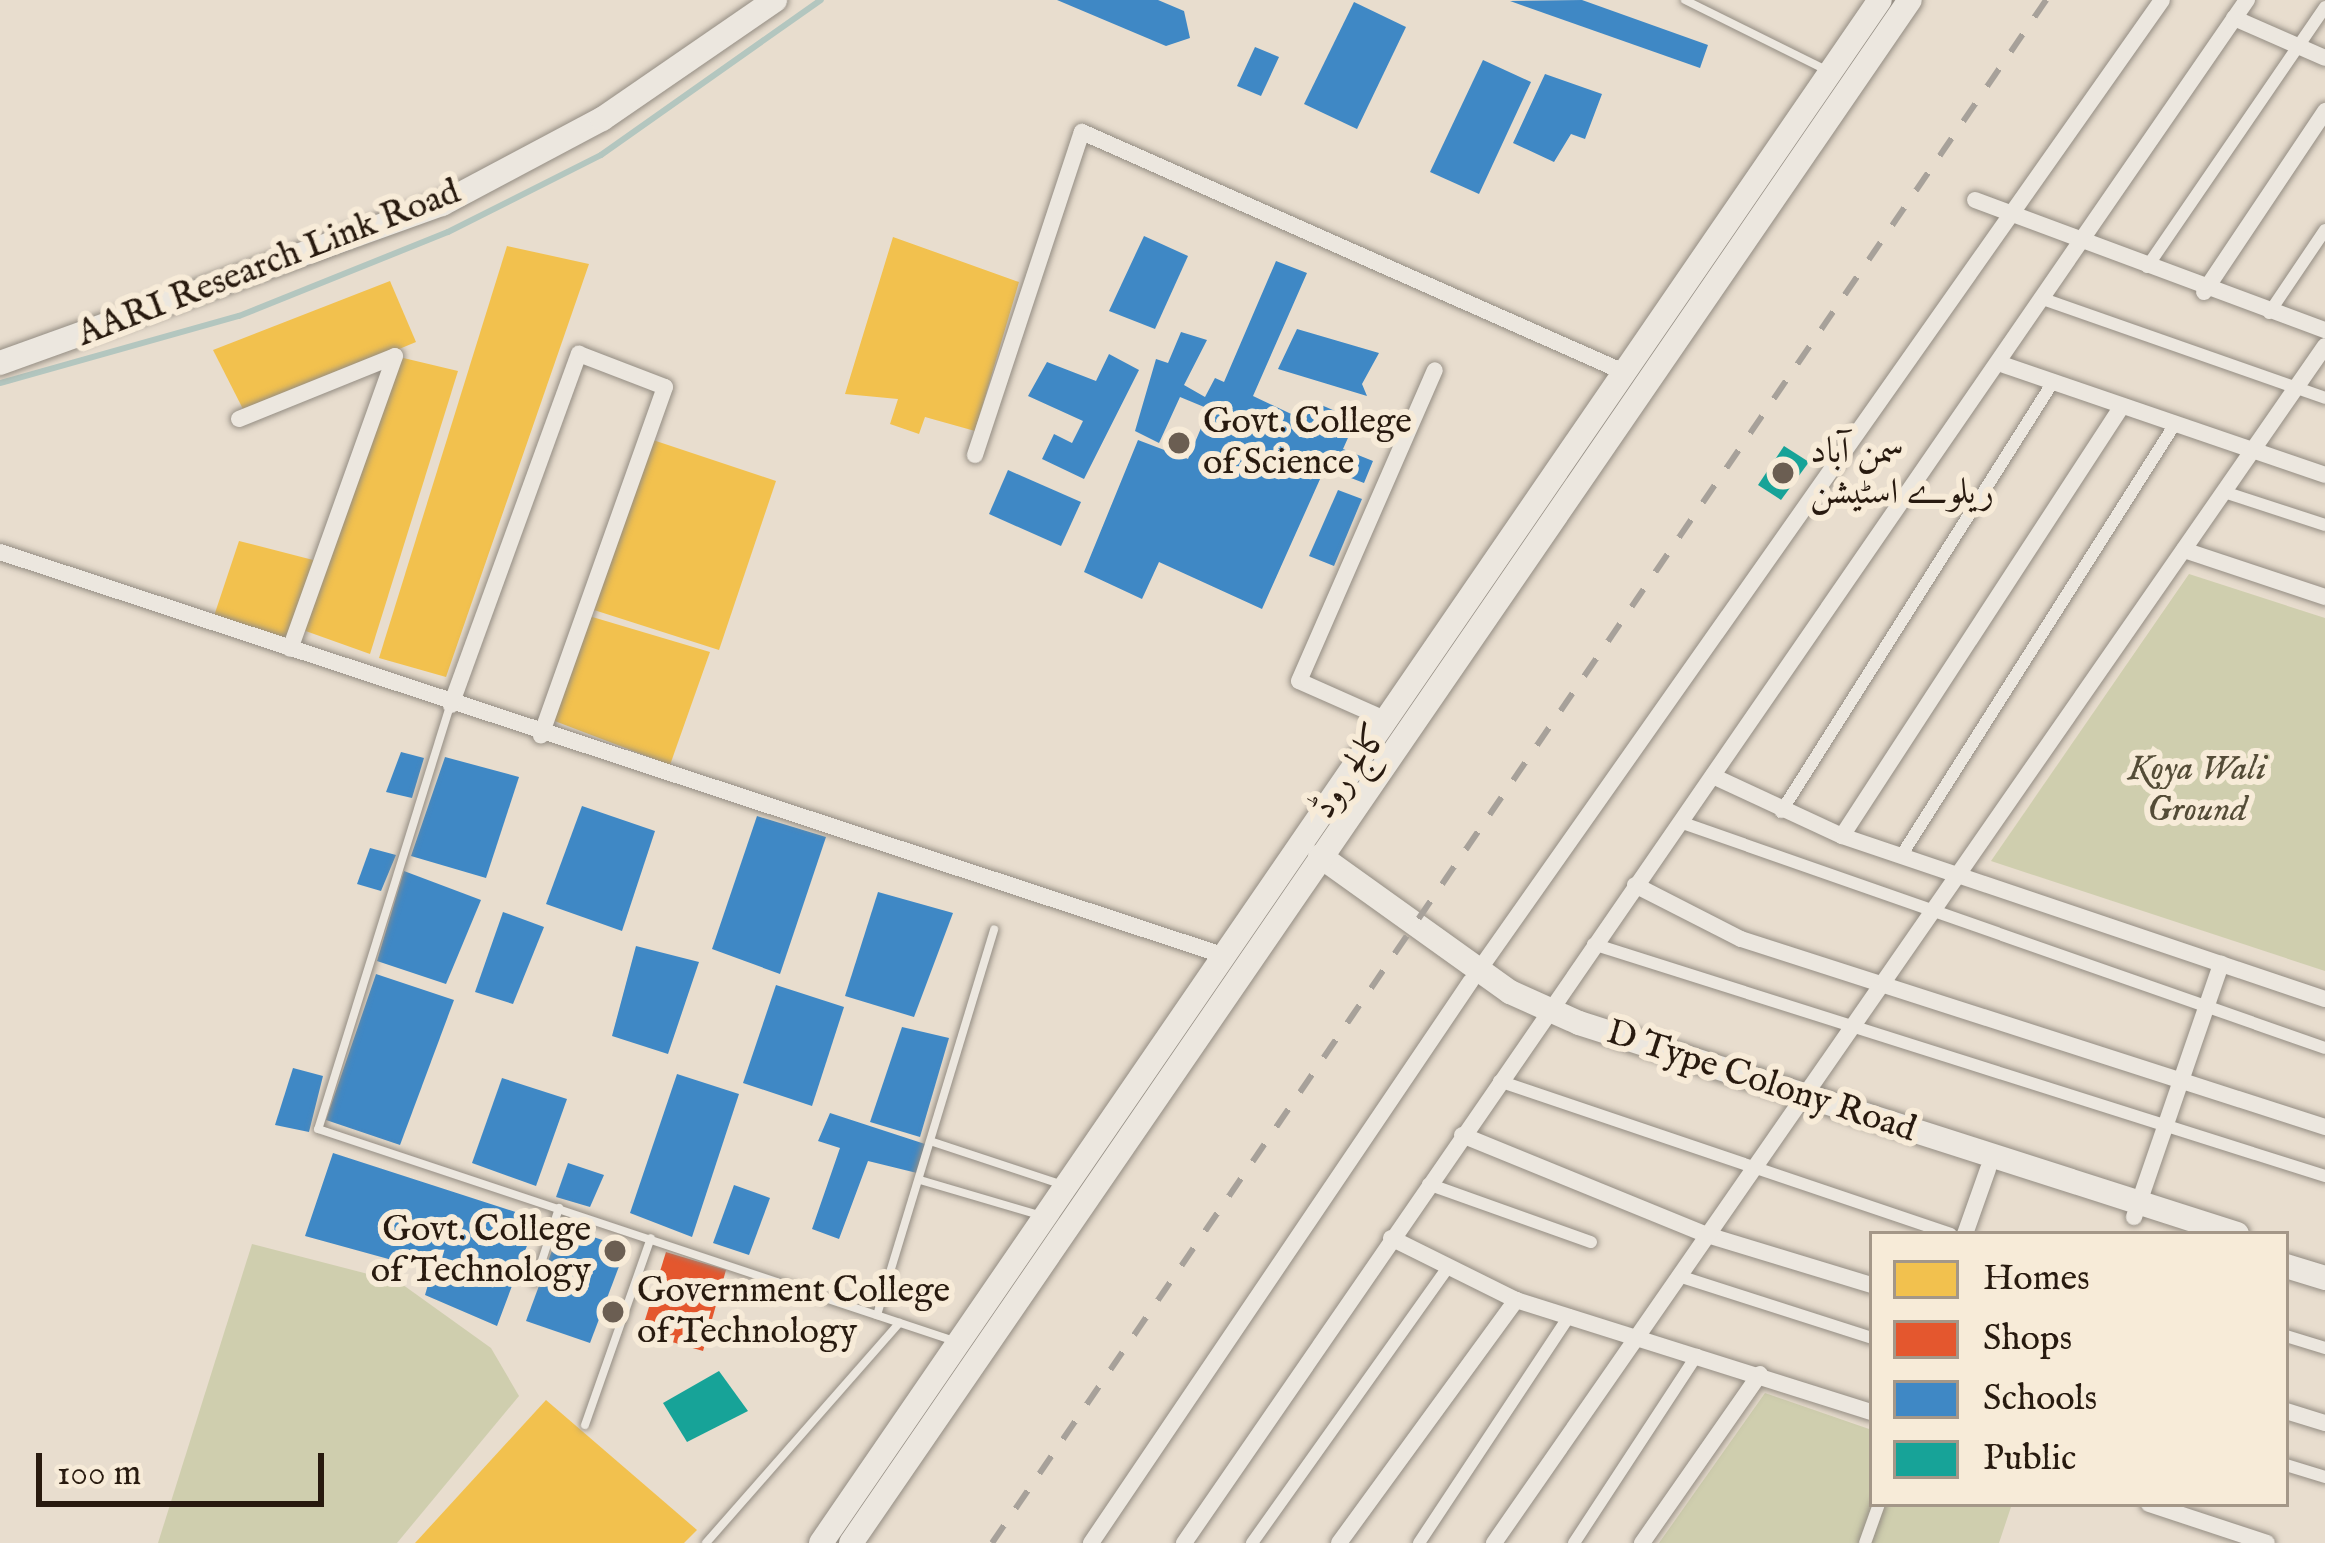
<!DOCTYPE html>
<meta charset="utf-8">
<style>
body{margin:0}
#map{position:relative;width:2325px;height:1543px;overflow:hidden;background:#e8ddce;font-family:"IM FELL English",Amiri,serif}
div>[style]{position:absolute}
.green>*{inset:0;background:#cfceae}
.homes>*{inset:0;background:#f2c14e}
.shops>*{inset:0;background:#e4572e}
.schools>*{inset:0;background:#3f88c5}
.public>*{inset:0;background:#17a398}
.stream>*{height:6px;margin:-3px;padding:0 3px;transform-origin:3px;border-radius:3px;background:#b3c6bf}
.roads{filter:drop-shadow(0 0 3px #948d83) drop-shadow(0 0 3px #948d83)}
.service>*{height:8px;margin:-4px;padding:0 4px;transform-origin:4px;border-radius:4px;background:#ece7df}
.pedestrian>*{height:12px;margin:-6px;padding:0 6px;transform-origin:6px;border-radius:6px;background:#ece7df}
.minor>*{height:16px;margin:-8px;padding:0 8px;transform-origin:8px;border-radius:8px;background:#ece7df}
.secondary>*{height:24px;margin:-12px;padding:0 12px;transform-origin:12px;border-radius:12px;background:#ece7df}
.rail>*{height:6px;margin-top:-3px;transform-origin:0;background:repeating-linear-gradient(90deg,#a7a19a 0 21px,transparent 0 42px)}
.dots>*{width:33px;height:33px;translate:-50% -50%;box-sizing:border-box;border:6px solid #f7ebd8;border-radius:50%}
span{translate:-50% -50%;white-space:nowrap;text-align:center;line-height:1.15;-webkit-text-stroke:12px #f7ebd8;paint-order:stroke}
.street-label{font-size:36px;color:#281a0f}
.poi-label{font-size:36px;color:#281a0f}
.left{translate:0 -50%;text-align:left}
.right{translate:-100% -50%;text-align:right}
.park-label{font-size:36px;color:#544c37;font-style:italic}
.legend{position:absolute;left:1869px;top:1231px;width:420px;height:276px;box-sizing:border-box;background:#f7ebd8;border:3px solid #a49788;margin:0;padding:15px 21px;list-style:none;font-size:36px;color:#281a0f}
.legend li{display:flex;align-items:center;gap:24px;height:60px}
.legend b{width:60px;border:3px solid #a49788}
.scale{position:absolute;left:36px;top:1453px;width:288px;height:54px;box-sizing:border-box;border:6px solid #281a0f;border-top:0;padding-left:15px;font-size:36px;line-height:42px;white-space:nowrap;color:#281a0f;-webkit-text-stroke:9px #f7ebd8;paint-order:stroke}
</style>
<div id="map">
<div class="green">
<i style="clip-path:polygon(2189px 574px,2325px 618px,2325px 971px,1991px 861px)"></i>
<i style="clip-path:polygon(252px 1244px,399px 1282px,491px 1348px,519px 1396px,397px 1543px,158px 1543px)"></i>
<i style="clip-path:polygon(1765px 1393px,1872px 1430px,1872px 1504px,2012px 1504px,1999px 1543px,1659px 1543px)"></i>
</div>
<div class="homes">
<i style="clip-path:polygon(893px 237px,1019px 282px,975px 431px,925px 417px,919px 434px,890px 424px,898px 399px,845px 394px)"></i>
<i style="clip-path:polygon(507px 246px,589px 264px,446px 677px,379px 658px)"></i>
<i style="clip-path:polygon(390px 281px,416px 342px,245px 413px,213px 350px)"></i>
<i style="clip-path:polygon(395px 356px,458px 371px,370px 654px,300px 629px)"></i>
<i style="clip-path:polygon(647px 438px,776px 481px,719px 650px,594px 610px)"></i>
<i style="clip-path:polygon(239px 541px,317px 561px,284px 646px,212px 622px)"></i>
<i style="clip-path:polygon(589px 616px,710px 652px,670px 765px,552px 720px)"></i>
<i style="clip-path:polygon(546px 1400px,697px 1530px,684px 1543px,415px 1543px)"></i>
</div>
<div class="shops">
<i style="clip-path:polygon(666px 1252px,726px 1270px,703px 1351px,641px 1333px)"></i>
</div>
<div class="schools">
<i style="clip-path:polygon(1057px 0,1158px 0,1184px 11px,1190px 38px,1166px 46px)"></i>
<i style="clip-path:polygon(1582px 0,1708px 45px,1700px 68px,1510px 1px)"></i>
<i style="clip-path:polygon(1354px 2px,1406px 27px,1357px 129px,1304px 104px)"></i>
<i style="clip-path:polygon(1255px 47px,1279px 57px,1261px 96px,1237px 86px)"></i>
<i style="clip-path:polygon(1483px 60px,1531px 82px,1479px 194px,1430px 172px)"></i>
<i style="clip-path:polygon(1545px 74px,1602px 94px,1585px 139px,1571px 134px,1554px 162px,1513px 143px)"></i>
<i style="clip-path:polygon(1144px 236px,1188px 256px,1155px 329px,1109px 311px)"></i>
<i style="clip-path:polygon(1276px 261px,1307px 273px,1253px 396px,1304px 420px,1312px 401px,1356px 420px,1343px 449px,1373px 461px,1364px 483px,1325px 468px,1262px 609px,1159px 562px,1142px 599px,1084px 572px,1138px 440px,1188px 459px,1209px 409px,1180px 397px,1159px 443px,1135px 431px,1156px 359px,1168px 363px,1181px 332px,1207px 340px,1184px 385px,1205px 397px,1215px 378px,1224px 382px)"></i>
<i style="clip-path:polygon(1297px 329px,1379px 353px,1362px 384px,1367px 396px,1278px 369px)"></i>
<i style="clip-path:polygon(1109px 354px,1139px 370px,1084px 479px,1042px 459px,1054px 434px,1072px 443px,1083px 421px,1028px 396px,1047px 362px,1096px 381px)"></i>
<i style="clip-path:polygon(1008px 470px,1081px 502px,1061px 546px,989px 514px)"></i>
<i style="clip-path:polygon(1338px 490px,1362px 499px,1334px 566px,1309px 556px)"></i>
<i style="clip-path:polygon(401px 752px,424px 758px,412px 798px,386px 792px)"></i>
<i style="clip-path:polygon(445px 757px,519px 777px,486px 878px,411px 856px)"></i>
<i style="clip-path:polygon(582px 806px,655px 831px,622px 931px,546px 904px)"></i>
<i style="clip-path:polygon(757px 816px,826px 837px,780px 974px,712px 949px)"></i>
<i style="clip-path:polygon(370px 848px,396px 855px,381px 891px,357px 884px)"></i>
<i style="clip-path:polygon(404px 871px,481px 900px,446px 984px,377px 961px)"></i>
<i style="clip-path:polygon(878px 892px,953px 913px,914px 1017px,845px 996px)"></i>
<i style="clip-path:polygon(503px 912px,544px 927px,513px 1004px,475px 992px)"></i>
<i style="clip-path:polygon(636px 946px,699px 962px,668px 1054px,612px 1036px)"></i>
<i style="clip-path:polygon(376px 974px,454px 1000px,400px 1145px,326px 1120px)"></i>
<i style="clip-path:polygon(776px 985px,844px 1007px,812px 1106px,743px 1083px)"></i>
<i style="clip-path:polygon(902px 1027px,949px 1038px,920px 1137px,870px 1122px)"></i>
<i style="clip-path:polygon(293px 1068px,323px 1076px,309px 1132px,275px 1125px)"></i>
<i style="clip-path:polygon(677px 1074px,739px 1094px,692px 1237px,630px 1213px)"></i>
<i style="clip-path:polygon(502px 1078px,567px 1099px,536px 1186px,472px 1163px)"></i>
<i style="clip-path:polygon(830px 1113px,928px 1145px,917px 1173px,868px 1161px,839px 1239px,812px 1229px,840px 1148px,818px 1141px)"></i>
<i style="clip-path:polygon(333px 1153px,537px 1219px,497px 1326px,425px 1295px,432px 1271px,305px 1236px)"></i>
<i style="clip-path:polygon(568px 1163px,604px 1175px,590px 1207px,556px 1197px)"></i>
<i style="clip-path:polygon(734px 1185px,770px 1198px,749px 1255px,713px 1243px)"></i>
<i style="clip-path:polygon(561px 1226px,626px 1248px,590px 1343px,526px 1321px)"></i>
</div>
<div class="public">
<i style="clip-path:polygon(1784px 446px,1809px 462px,1781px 500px,1758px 485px)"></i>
<i style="clip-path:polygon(719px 1371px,748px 1411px,687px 1442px,663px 1403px)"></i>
</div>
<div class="stream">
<i style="left:0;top:383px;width:248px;rotate:-15.7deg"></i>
<i style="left:239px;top:316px;width:225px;rotate:-21.9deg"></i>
<i style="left:448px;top:232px;width:171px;rotate:-26.7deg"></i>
<i style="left:601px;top:155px;width:269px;rotate:-35.2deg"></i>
</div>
<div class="roads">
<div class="service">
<i style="left:1685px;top:0;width:155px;rotate:26.4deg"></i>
<i style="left:450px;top:706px;width:443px;rotate:107.3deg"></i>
<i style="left:318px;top:1129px;width:670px;rotate:18.43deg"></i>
<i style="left:933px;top:1142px;width:137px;rotate:18.3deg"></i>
<i style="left:920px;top:1180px;width:124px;rotate:16.4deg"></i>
<i style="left:535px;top:1282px;width:78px;rotate:-72deg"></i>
<i style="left:877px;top:1315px;width:403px;rotate:-73.1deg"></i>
<i style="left:585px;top:1425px;width:198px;rotate:-70.6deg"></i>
<i style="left:706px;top:1543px;width:293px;rotate:-48.7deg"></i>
</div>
<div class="pedestrian">
<i style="left:2147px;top:267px;width:315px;rotate:-55.6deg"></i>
<i style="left:2043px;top:299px;width:299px;rotate:19.3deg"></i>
<i style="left:2269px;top:313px;width:100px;rotate:-56deg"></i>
<i style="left:2224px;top:492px;width:106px;rotate:18.1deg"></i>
<i style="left:1781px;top:812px;width:509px;rotate:-57.68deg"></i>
<i style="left:1680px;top:822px;width:683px;rotate:19.31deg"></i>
<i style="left:1901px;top:856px;width:512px;rotate:-57.61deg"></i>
<i style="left:1593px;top:944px;width:768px;rotate:17.59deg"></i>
<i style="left:1499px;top:1081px;width:477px;rotate:18.7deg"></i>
<i style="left:1428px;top:1184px;width:173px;rotate:19.6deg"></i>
<i style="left:1679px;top:1276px;width:203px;rotate:17.8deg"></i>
<i style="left:2286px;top:1336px;width:41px;rotate:17.1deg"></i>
<i style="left:2286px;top:1465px;width:41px;rotate:17.1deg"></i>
<i style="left:1252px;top:1543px;width:339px;rotate:-54.6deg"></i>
<i style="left:1419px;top:1543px;width:273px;rotate:-56.5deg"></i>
<i style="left:1574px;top:1543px;width:225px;rotate:-56.8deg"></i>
<i style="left:1865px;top:1543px;width:41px;rotate:-70.3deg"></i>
</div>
<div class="minor">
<i style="left:2234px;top:18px;width:99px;rotate:23.7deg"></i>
<i style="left:1975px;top:200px;width:373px;rotate:20.4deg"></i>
<i style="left:2204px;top:292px;width:218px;rotate:-56.2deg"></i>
<i style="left:2004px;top:365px;width:339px;rotate:18.9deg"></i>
<i style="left:239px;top:419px;width:168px;rotate:-22deg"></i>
<i style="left:395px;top:356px;width:311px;rotate:109.7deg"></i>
<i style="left:975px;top:455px;width:340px;rotate:-71.7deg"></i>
<i style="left:1082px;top:132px;width:595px;rotate:23.89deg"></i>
<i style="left:2184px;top:550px;width:149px;rotate:18.4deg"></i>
<i style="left:0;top:552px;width:1287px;rotate:18.25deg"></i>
<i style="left:451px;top:705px;width:374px;rotate:-70deg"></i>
<i style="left:579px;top:354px;width:92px;rotate:21deg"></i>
<i style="left:665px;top:387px;width:370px;rotate:109.6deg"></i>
<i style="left:1387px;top:720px;width:96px;rotate:-156.1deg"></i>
<i style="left:1299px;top:681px;width:339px;rotate:-66.4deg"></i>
<i style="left:1713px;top:776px;width:142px;rotate:24.9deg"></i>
<i style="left:1842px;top:836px;width:510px;rotate:18.65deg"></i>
<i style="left:1842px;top:836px;width:513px;rotate:-56.93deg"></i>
<i style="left:1635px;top:885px;width:119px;rotate:27deg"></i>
<i style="left:1741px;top:939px;width:614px;rotate:17.84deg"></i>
<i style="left:1479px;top:970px;width:1186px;rotate:-54.85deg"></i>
<i style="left:1462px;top:1135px;width:265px;rotate:22.2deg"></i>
<i style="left:1707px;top:1235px;width:172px;rotate:16.9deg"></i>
<i style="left:2134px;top:1217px;width:268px;rotate:-71deg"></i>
<i style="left:1965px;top:1234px;width:69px;rotate:-70.5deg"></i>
<i style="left:1391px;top:1238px;width:140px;rotate:26.4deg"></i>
<i style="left:1516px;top:1300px;width:373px;rotate:17.5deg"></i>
<i style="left:2286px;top:1411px;width:41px;rotate:17.1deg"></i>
<i style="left:2149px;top:1504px;width:124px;rotate:18.3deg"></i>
<i style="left:1091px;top:1543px;width:678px;rotate:-55.94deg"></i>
<i style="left:1184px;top:1543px;width:1874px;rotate:-55.44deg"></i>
<i style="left:1339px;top:1543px;width:301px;rotate:-53.9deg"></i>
<i style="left:1494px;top:1543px;width:1457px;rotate:-55.23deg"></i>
<i style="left:1642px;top:1543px;width:206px;rotate:-55.1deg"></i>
</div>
<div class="secondary">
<i style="left:0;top:363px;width:470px;rotate:-19.8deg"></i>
<i style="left:442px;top:204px;width:181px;rotate:-28deg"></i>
<i style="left:602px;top:119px;width:210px;rotate:-34.5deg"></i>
<i style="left:1320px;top:856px;width:234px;rotate:35.6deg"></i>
<i style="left:1510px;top:992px;width:76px;rotate:24.2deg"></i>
<i style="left:1579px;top:1023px;width:691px;rotate:17.78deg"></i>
<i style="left:2286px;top:1266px;width:41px;rotate:17.1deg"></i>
<i style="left:821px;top:1543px;width:1871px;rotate:-55.54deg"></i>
<i style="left:851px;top:1543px;width:1871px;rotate:-55.54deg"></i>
</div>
</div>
<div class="rail">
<i style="left:992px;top:1543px;width:1869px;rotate:-55.66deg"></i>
</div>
<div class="dots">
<i style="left:1179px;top:443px;background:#6b5e52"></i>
<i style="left:1783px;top:473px;background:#6b5e52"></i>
<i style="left:615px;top:1251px;background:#6b5e52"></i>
<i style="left:613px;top:1312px;background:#6b5e52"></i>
</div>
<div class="street-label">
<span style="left:269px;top:264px;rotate:-21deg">AARI Research Link Road</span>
<span style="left:1351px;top:772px;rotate:-55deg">کالج روڈ</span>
<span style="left:1761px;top:1082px;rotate:18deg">D Type Colony Road</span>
</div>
<div class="poi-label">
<span class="left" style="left:1203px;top:443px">Govt. College<br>of Science</span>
<span class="left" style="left:1810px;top:473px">سمن آباد<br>ریلوے اسٹیشن</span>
<span class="right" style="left:591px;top:1251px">Govt. College<br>of Technology</span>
<span class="left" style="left:637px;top:1312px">Government College<br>of Technology</span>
</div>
<div class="park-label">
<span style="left:2197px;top:790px">Koya Wali<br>Ground</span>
</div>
<ul class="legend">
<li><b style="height:33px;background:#f2c14e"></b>Homes</li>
<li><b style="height:33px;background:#e4572e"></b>Shops</li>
<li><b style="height:33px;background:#3f88c5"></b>Schools</li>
<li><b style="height:33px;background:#17a398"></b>Public</li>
</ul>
<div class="scale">100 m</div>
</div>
